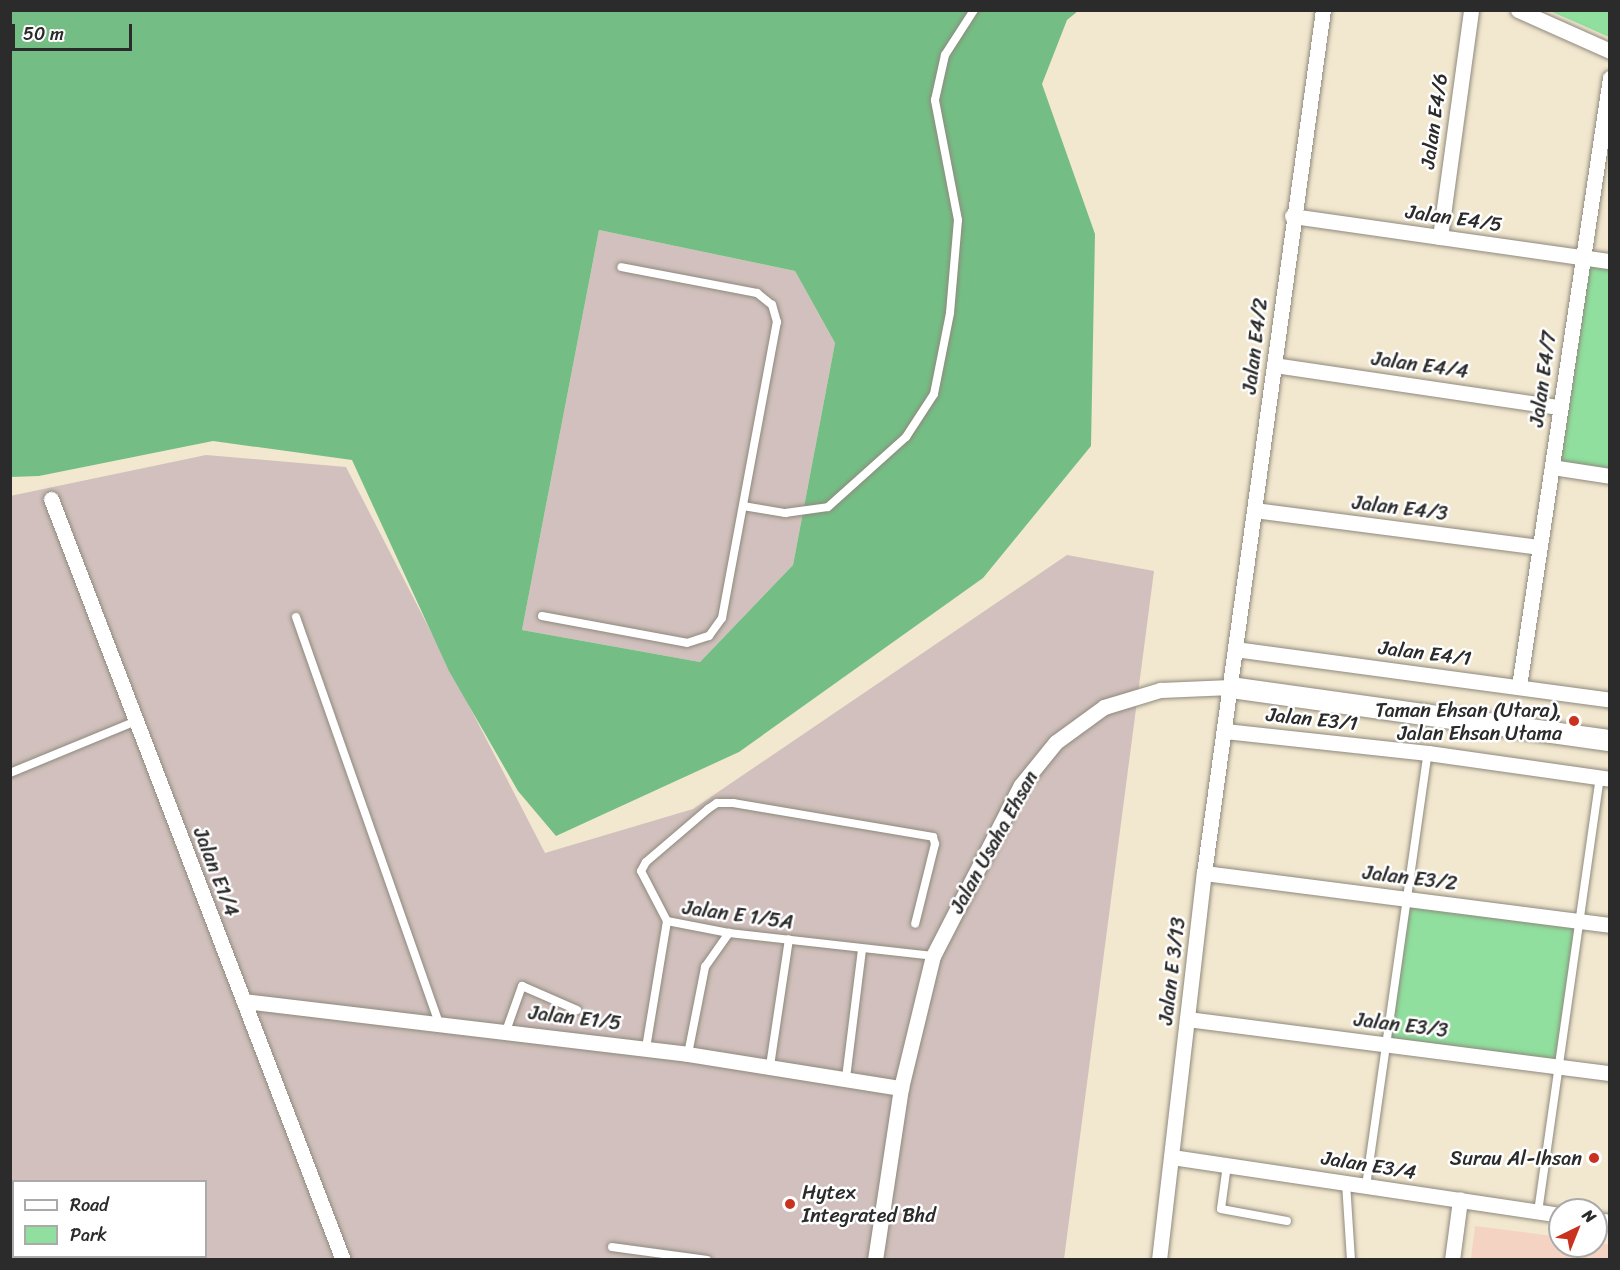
<!DOCTYPE html>
<style>
body{margin:0}
#map{position:relative;width:1620px;height:1270px;overflow:hidden;background:#f2e7cf;font-family:Sriracha,sans-serif}
div>[style]{position:absolute}
.built>*{inset:0;background:#f5d3c2}
.industrial>*{inset:0;background:#d1c0bd}
.green>*{inset:0;background:#90df9e}
.forest>*{inset:0;background:#74be85}
.roads{filter:drop-shadow(0 0 2px #8e897d) drop-shadow(0 0 2px #8e897d)}
.lane>*{height:8px;margin:-4px;padding:0 4px;transform-origin:4px;border-radius:4px;background:#fff}
.street>*{height:15px;margin:-7.5px;padding:0 7.5px;transform-origin:7.5px;border-radius:7.5px;background:#fff}
.secondary>*{height:21px;margin:-10.5px;padding:0 10.5px;transform-origin:10.5px;border-radius:10.5px;background:#fff}
.dots>*{width:16px;height:16px;translate:-50% -50%;box-sizing:border-box;border:3px solid #fff;border-radius:50%}
span{translate:-50% -50%;white-space:nowrap;text-align:center;line-height:1.15;-webkit-text-stroke:5px #fff;paint-order:stroke}
.street-label{font-size:20px;color:#2b2b2b}
.poi-label{font-size:20px;color:#2b2b2b}
.right{translate:-100% -50%;text-align:right}
.left{translate:0 -50%;text-align:left}
.frame{position:absolute;inset:0;border:12px solid #2b2b2b;pointer-events:none}
.legend{position:absolute;left:12px;top:1180px;width:195px;height:78px;box-sizing:border-box;background:#fff;border:2px solid #aaa;margin:0;padding:8px 10px;list-style:none;font-size:18px;color:#2b2b2b}
.legend li{display:flex;align-items:center;gap:12px;height:30px}
.legend b{width:30px;border:2px solid #aaa}
.north{position:absolute;left:1548px;top:1198px;width:60px;height:60px;box-sizing:border-box;background:#fff;border:2px solid #aaa;border-radius:50%;rotate:43deg;font-size:16px;font-weight:700;line-height:24px;text-align:center;color:#2b2b2b}
.north::after{content:'';display:block;margin:auto;width:21px;height:27px;background:#c8321e;clip-path:polygon(50% 0,100% 100%,50% 72%,0 100%)}
.scale{position:absolute;left:12px;top:24px;width:120px;height:27px;box-sizing:border-box;border:3px solid #2b2b2b;border-top:0;padding-left:8px;font-size:18px;line-height:21px;white-space:nowrap;color:#2b2b2b;-webkit-text-stroke:4px #fff;paint-order:stroke}
</style>
<div id="map">
<div class="built">
<i style="clip-path:polygon(1475px 1226px,1560px 1237px,1560px 1246px,1609px 1244px,1609px 1259px,1471px 1259px)"></i>
</div>
<div class="industrial">
<i style="clip-path:polygon(599px 230px,795px 271px,835px 343px,793px 565px,700px 662px,522px 630px)"></i>
<i style="clip-path:polygon(206px 455px,346px 467px,545px 853px,693px 809px,1067px 555px,1154px 571px,1064px 1259px,42px 1259px,41px 1257px,206px 1256px,206px 1182px,14px 1182px,13px 1189px,11px 1182px,10px 496px)"></i>
</div>
<div class="green">
<i style="clip-path:polygon(1550px 11px,1609px 11px,1609px 37px)"></i>
<i style="clip-path:polygon(1583px 257px,1609px 261px,1609px 476px,1552px 467px)"></i>
<i style="clip-path:polygon(1407px 899px,1580px 921px,1559px 1066px,1386px 1044px)"></i>
</div>
<div class="forest">
<i style="clip-path:polygon(evenodd,10px 11px,1078px 11px,1067px 20px,1042px 84px,1095px 234px,1091px 446px,983px 578px,739px 752px,556px 836px,518px 791px,449px 671px,352px 460px,213px 441px,39px 476px,11px 477px,10px 11px,599px 230px,795px 271px,835px 343px,793px 565px,700px 662px,522px 630px,599px 230px)"></i>
</div>
<div class="roads">
<div class="lane">
<i style="left:743px;top:506px;width:43px;rotate:9.5deg"></i>
<i style="left:785px;top:513px;width:43px;rotate:-7.9deg"></i>
<i style="left:828px;top:507px;width:105px;rotate:-41.9deg"></i>
<i style="left:906px;top:437px;width:51px;rotate:-56.9deg"></i>
<i style="left:934px;top:394px;width:83px;rotate:-78.8deg"></i>
<i style="left:950px;top:313px;width:93px;rotate:-85.1deg"></i>
<i style="left:958px;top:220px;width:122px;rotate:-100.9deg"></i>
<i style="left:935px;top:100px;width:46px;rotate:-77.5deg"></i>
<i style="left:945px;top:55px;width:54px;rotate:-57.2deg"></i>
<i style="left:542px;top:616px;width:147px;rotate:10.5deg"></i>
<i style="left:687px;top:643px;width:23px;rotate:-18deg"></i>
<i style="left:709px;top:636px;width:22px;rotate:-54deg"></i>
<i style="left:722px;top:618px;width:301px;rotate:-79.5deg"></i>
<i style="left:777px;top:322px;width:18px;rotate:-106deg"></i>
<i style="left:772px;top:305px;width:19px;rotate:-141deg"></i>
<i style="left:757px;top:293px;width:138px;rotate:-169.2deg"></i>
<i style="left:296px;top:617px;width:430px;rotate:70.6deg"></i>
<i style="left:10px;top:773px;width:136px;rotate:-22.4deg"></i>
<i style="left:667px;top:921px;width:56px;rotate:-117.5deg"></i>
<i style="left:641px;top:871px;width:10px;rotate:-61deg"></i>
<i style="left:646px;top:862px;width:82px;rotate:-40.5deg"></i>
<i style="left:708px;top:809px;width:11px;rotate:-34deg"></i>
<i style="left:717px;top:803px;width:16px"></i>
<i style="left:733px;top:803px;width:203px;rotate:9.6deg"></i>
<i style="left:933px;top:837px;width:7px;rotate:74deg"></i>
<i style="left:935px;top:844px;width:82px;rotate:104deg"></i>
<i style="left:667px;top:921px;width:63px;rotate:11deg"></i>
<i style="left:729px;top:933px;width:205px;rotate:6.4deg"></i>
<i style="left:506px;top:1031px;width:48px;rotate:-70.4deg"></i>
<i style="left:522px;top:986px;width:60px;rotate:23.6deg"></i>
<i style="left:646px;top:1048px;width:129px;rotate:-80.6deg"></i>
<i style="left:688px;top:1054px;width:89px;rotate:-78.9deg"></i>
<i style="left:705px;top:967px;width:42px;rotate:-54.8deg"></i>
<i style="left:770px;top:1066px;width:128px;rotate:-81.5deg"></i>
<i style="left:846px;top:1078px;width:129px;rotate:-82.9deg"></i>
<i style="left:1227px;top:1165px;width:44px;rotate:97.8deg"></i>
<i style="left:1221px;top:1209px;width:67px;rotate:10.3deg"></i>
<i style="left:1346px;top:1183px;width:77px;rotate:86.3deg"></i>
<i style="left:1366px;top:1186px;width:437px;rotate:-81.9deg"></i>
<i style="left:1538px;top:1212px;width:438px;rotate:-81.9deg"></i>
<i style="left:612px;top:1247px;width:96px;rotate:7.8deg"></i>
</div>
<div class="street">
<i style="left:1518px;top:10px;width:101px;rotate:24deg"></i>
<i style="left:1292px;top:216px;width:321px;rotate:8.1deg"></i>
<i style="left:1440px;top:237px;width:229px;rotate:-82.2deg"></i>
<i style="left:1274px;top:365px;width:289px;rotate:8.4deg"></i>
<i style="left:1552px;top:467px;width:59px;rotate:8.8deg"></i>
<i style="left:51px;top:499px;width:815px;rotate:69.01deg"></i>
<i style="left:1254px;top:510px;width:287px;rotate:7.4deg"></i>
<i style="left:1235px;top:649px;width:378px;rotate:7.7deg"></i>
<i style="left:1519px;top:686px;width:615px;rotate:-81.49deg"></i>
<i style="left:1225px;top:731px;width:204px;rotate:6.2deg"></i>
<i style="left:1428px;top:753px;width:184px;rotate:8.1deg"></i>
<i style="left:1204px;top:873px;width:409px;rotate:7.3deg"></i>
<i style="left:244px;top:1001px;width:447px;rotate:6.8deg"></i>
<i style="left:688px;top:1054px;width:216px;rotate:9.1deg"></i>
<i style="left:1187px;top:1019px;width:426px;rotate:7.3deg"></i>
<i style="left:1172px;top:1157px;width:392px;rotate:8.5deg"></i>
<i style="left:10px;top:1208px;width:9px;rotate:63deg"></i>
<i style="left:1596px;top:1220px;width:14px;rotate:8deg"></i>
<i style="left:30px;top:1256px;width:4px;rotate:76deg"></i>
<i style="left:875px;top:1260px;width:174px;rotate:-81.4deg"></i>
<i style="left:901px;top:1088px;width:136px;rotate:-76.4deg"></i>
<i style="left:933px;top:956px;width:192px;rotate:-62.8deg"></i>
<i style="left:1021px;top:785px;width:55px;rotate:-50.9deg"></i>
<i style="left:1056px;top:742px;width:59px;rotate:-36.1deg"></i>
<i style="left:1104px;top:707px;width:59px;rotate:-16.9deg"></i>
<i style="left:1160px;top:690px;width:71px;rotate:-2.4deg"></i>
<i style="left:1159px;top:1260px;width:390px;rotate:-83.4deg"></i>
<i style="left:1204px;top:873px;width:871px;rotate:-82.15deg"></i>
<i style="left:1452px;top:1260px;width:61px;rotate:-82.4deg"></i>
</div>
<div class="secondary">
<i style="left:1231px;top:687px;width:383px;rotate:8deg"></i>
</div>
</div>
<div class="dots">
<i style="left:1574px;top:721px;background:#c8321e"></i>
<i style="left:1594px;top:1158px;background:#c8321e"></i>
<i style="left:790px;top:1204px;background:#c8321e"></i>
</div>
<div class="street-label">
<span style="left:1434px;top:121px;rotate:-82deg">Jalan E4/6</span>
<span style="left:1454px;top:218px;rotate:8deg">Jalan E4/5</span>
<span style="left:1255px;top:346px;rotate:-83deg">Jalan E4/2</span>
<span style="left:1420px;top:365px;rotate:8deg">Jalan E4/4</span>
<span style="left:1543px;top:379px;rotate:-82deg">Jalan E4/7</span>
<span style="left:1400px;top:508px;rotate:7deg">Jalan E4/3</span>
<span style="left:1425px;top:653px;rotate:7deg">Jalan E4/1</span>
<span style="left:1312px;top:719px;rotate:6deg">Jalan E3/1</span>
<span style="left:994px;top:842px;rotate:-61deg">Jalan Usaha Ehsan</span>
<span style="left:216px;top:872px;rotate:69deg">Jalan E1/4</span>
<span style="left:1410px;top:878px;rotate:7deg">Jalan E3/2</span>
<span style="left:738px;top:915px;rotate:8deg">Jalan E 1/5A</span>
<span style="left:1172px;top:971px;rotate:-83deg">Jalan E 3/13</span>
<span style="left:575px;top:1018px;rotate:7deg">Jalan E1/5</span>
<span style="left:1401px;top:1025px;rotate:7deg">Jalan E3/3</span>
<span style="left:1369px;top:1165px;rotate:9deg">Jalan E3/4</span>
</div>
<div class="poi-label">
<span class="right" style="left:1562px;top:722px">Taman Ehsan (Utara),<br>Jalan Ehsan Utama</span>
<span class="right" style="left:1582px;top:1158px">Surau Al-Ihsan</span>
<span class="left" style="left:802px;top:1204px">Hytex<br>Integrated Bhd</span>
</div>
<div class="frame"></div>
<ul class="legend">
<li><b style="height:8px;background:#fff"></b>Road</li>
<li><b style="height:16px;background:#90df9e"></b>Park</li>
</ul>
<div class="north">N</div>
<div class="scale">50 m</div>
</div>
